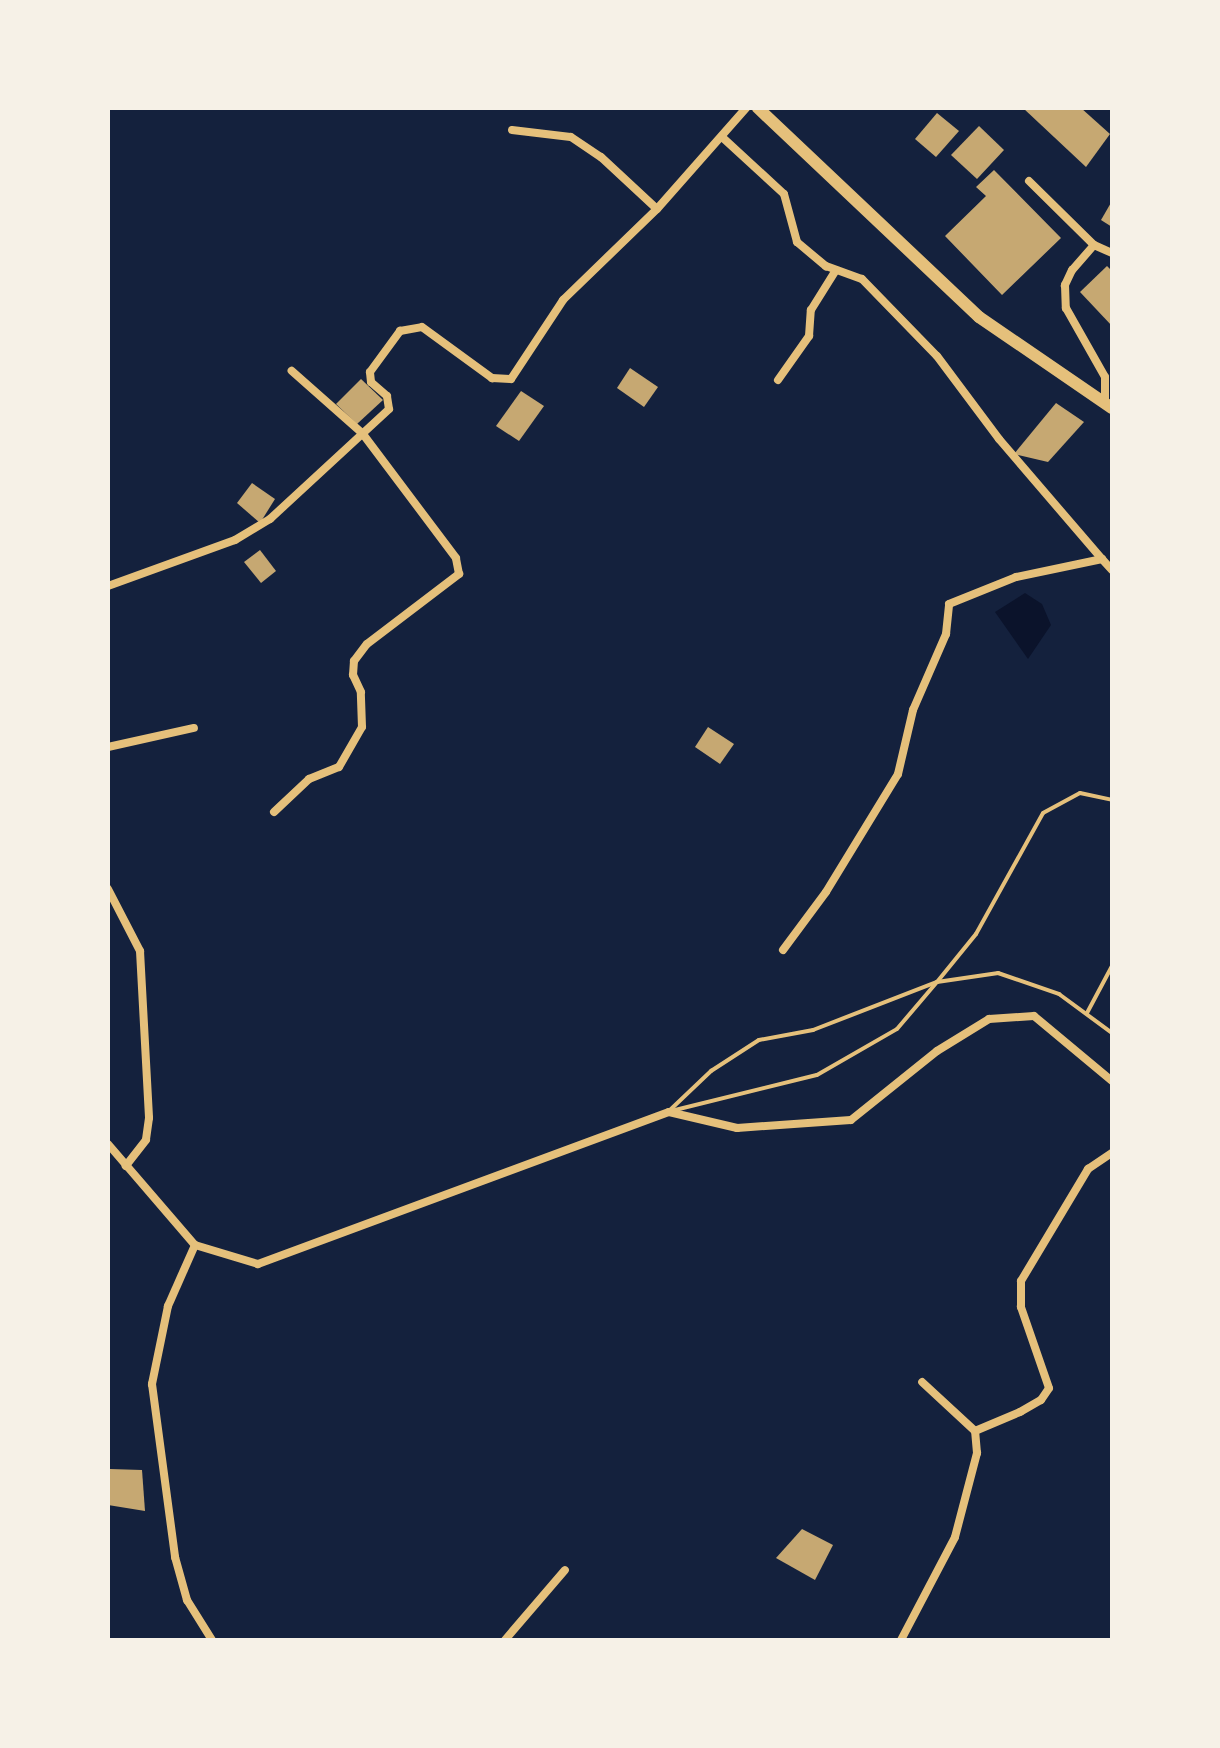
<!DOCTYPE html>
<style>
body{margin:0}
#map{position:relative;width:1220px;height:1748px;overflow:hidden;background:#14213d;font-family:"Source Serif 4",serif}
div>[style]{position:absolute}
.water>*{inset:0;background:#0b132b}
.building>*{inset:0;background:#c6a872}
.service>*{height:4px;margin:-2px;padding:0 2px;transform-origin:2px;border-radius:2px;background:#e5c07b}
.minor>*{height:8px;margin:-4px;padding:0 4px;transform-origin:4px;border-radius:4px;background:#e5c07b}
.primary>*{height:12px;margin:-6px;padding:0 6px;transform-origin:6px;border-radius:6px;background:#e5c07b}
span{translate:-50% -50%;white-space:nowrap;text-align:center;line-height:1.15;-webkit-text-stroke:8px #f6f1e7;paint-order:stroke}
.frame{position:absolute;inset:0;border:110px solid #f6f1e7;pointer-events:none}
</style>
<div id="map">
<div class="water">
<i style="clip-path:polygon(1025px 593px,1042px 604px,1051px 625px,1028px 659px,995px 612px)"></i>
</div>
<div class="building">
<i style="clip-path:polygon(1023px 108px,1081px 108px,1110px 134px,1086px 167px)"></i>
<i style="clip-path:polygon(937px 113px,959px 131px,936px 157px,915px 139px)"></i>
<i style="clip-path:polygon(979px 126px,1004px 150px,977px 179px,951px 155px)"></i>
<i style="clip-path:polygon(994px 170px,1061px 238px,1002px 295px,945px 236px,986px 196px,976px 187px)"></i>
<i style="clip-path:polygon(1112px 201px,1112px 227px,1101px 220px)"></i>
<i style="clip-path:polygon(1107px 266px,1112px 271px,1112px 326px,1080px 292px)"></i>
<i style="clip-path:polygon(630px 368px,658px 387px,644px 407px,617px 388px)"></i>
<i style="clip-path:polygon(361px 379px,383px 400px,357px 424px,336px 404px)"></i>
<i style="clip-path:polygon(521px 391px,544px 406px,519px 441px,496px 426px)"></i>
<i style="clip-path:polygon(1056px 403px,1084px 422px,1048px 462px,1014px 454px)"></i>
<i style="clip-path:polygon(252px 483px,275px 499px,260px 523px,237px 503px)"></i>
<i style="clip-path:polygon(260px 550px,276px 571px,261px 583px,244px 562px)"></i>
<i style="clip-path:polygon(708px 727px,734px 744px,720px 764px,695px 747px)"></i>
<i style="clip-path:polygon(110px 1469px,142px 1470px,145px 1511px,108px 1505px)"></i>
<i style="clip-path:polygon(802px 1529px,833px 1545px,815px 1580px,776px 1558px)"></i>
</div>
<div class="service">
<i style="left:1087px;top:1013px;width:53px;rotate:-62deg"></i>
<i style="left:670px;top:1110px;width:57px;rotate:-43.6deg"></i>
<i style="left:711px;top:1071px;width:57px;rotate:-32.9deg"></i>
<i style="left:759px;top:1040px;width:55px;rotate:-10.5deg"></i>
<i style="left:813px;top:1030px;width:133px;rotate:-21.2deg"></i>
<i style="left:937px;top:982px;width:62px;rotate:-50.9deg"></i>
<i style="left:976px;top:934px;width:138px;rotate:-61deg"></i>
<i style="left:1043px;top:813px;width:42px;rotate:-28.4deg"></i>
<i style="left:1080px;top:793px;width:33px;rotate:12deg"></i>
<i style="left:671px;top:1111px;width:150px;rotate:-13.9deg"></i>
<i style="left:817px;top:1075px;width:92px;rotate:-29.9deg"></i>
<i style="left:897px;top:1029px;width:62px;rotate:-49.6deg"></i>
<i style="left:937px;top:982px;width:62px;rotate:-8.4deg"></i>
<i style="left:998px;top:973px;width:65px;rotate:19deg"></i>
<i style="left:1059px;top:994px;width:66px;rotate:36.3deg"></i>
</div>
<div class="minor">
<i style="left:512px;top:130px;width:59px;rotate:6.8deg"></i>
<i style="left:571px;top:137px;width:36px;rotate:34deg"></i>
<i style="left:601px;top:157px;width:76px;rotate:42.9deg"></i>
<i style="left:722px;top:137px;width:84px;rotate:42.6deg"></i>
<i style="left:784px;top:194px;width:50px;rotate:74.8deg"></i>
<i style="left:797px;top:242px;width:38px;rotate:40deg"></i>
<i style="left:826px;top:266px;width:38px;rotate:20deg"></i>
<i style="left:862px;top:279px;width:107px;rotate:45.8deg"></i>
<i style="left:937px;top:356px;width:104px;rotate:53.2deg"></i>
<i style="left:999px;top:439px;width:158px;rotate:49.4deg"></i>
<i style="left:1029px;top:181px;width:91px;rotate:44.6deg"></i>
<i style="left:1094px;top:245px;width:33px;rotate:131deg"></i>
<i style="left:1072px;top:270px;width:17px;rotate:115deg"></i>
<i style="left:1065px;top:285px;width:23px;rotate:88deg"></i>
<i style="left:1066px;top:308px;width:79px;rotate:60.5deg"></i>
<i style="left:1105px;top:377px;width:23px;rotate:90deg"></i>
<i style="left:1094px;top:245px;width:20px;rotate:24deg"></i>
<i style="left:778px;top:380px;width:54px;rotate:-54.8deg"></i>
<i style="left:809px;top:336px;width:26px;rotate:-86deg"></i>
<i style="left:811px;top:310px;width:47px;rotate:-58deg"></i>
<i style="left:108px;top:586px;width:135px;rotate:-19.9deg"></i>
<i style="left:235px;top:540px;width:41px;rotate:-31deg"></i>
<i style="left:270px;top:519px;width:162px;rotate:-42.7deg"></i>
<i style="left:389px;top:409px;width:13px;rotate:-99deg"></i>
<i style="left:387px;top:396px;width:21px;rotate:-139deg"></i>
<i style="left:371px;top:382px;width:10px;rotate:-96deg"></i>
<i style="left:370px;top:372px;width:51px;rotate:-53.8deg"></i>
<i style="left:400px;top:331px;width:22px;rotate:-10deg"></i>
<i style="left:422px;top:327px;width:87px;rotate:36.1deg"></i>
<i style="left:492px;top:378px;width:19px;rotate:3deg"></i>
<i style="left:511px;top:379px;width:95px;rotate:-56.6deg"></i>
<i style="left:563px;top:300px;width:131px;rotate:-44.1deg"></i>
<i style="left:657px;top:209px;width:135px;rotate:-48.6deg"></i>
<i style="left:108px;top:747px;width:88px;rotate:-12.5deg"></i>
<i style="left:274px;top:812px;width:48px;rotate:-43.3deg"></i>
<i style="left:309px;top:779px;width:32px;rotate:-22deg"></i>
<i style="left:339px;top:767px;width:46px;rotate:-60.1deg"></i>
<i style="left:362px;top:727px;width:35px;rotate:-92deg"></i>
<i style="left:361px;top:692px;width:19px;rotate:-115deg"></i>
<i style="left:353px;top:675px;width:14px;rotate:-86deg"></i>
<i style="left:354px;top:661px;width:21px;rotate:-53deg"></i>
<i style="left:367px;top:644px;width:116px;rotate:-37.3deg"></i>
<i style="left:459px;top:574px;width:16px;rotate:-101deg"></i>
<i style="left:456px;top:558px;width:156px;rotate:-126.9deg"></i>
<i style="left:362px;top:433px;width:94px;rotate:-138.5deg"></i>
<i style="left:108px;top:889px;width:70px;rotate:62.7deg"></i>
<i style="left:140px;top:951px;width:167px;rotate:86.9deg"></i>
<i style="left:149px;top:1118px;width:22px;rotate:98deg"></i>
<i style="left:146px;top:1140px;width:33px;rotate:128deg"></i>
<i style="left:783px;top:950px;width:72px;rotate:-53.4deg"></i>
<i style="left:826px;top:892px;width:138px;rotate:-58.6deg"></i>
<i style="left:898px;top:774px;width:66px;rotate:-76.8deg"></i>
<i style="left:913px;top:710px;width:83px;rotate:-66.5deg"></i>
<i style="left:946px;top:634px;width:30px;rotate:-84deg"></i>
<i style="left:949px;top:604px;width:72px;rotate:-21.9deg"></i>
<i style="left:1016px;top:577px;width:88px;rotate:-11.8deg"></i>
<i style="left:1102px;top:559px;width:15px;rotate:48deg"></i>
<i style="left:108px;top:1144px;width:133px;rotate:49.3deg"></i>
<i style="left:195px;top:1245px;width:66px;rotate:16.8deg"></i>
<i style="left:258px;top:1264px;width:438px;rotate:-20.3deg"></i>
<i style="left:669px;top:1112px;width:70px;rotate:13.2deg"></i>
<i style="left:737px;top:1128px;width:114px;rotate:-4deg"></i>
<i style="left:851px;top:1120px;width:110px;rotate:-38.7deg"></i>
<i style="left:937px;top:1051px;width:61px;rotate:-31.6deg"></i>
<i style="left:989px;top:1019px;width:45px;rotate:-3.8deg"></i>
<i style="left:1034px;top:1016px;width:102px;rotate:39.8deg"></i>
<i style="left:195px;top:1245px;width:67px;rotate:113.9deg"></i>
<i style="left:168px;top:1306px;width:80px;rotate:101.6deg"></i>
<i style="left:152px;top:1384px;width:175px;rotate:82.4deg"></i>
<i style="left:175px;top:1557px;width:45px;rotate:74.4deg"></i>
<i style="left:187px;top:1600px;width:47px;rotate:58deg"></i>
<i style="left:975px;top:1431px;width:49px;rotate:-22.9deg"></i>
<i style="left:1020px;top:1412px;width:24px;rotate:-30deg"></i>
<i style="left:1041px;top:1400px;width:14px;rotate:-56deg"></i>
<i style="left:1049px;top:1388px;width:86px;rotate:-109.1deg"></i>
<i style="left:1021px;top:1307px;width:26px;rotate:-90deg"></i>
<i style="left:1021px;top:1281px;width:131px;rotate:-59.1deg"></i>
<i style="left:1088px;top:1169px;width:29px;rotate:-34deg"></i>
<i style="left:505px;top:1640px;width:92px;rotate:-49.4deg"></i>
<i style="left:901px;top:1640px;width:116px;rotate:-62.3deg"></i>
<i style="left:955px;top:1537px;width:87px;rotate:-75.3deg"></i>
<i style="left:977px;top:1453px;width:22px;rotate:-95deg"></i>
<i style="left:975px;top:1431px;width:72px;rotate:-137.2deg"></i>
</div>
<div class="primary">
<i style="left:758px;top:108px;width:304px;rotate:43.4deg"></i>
<i style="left:979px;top:317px;width:161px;rotate:34.4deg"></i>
</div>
<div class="frame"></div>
</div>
